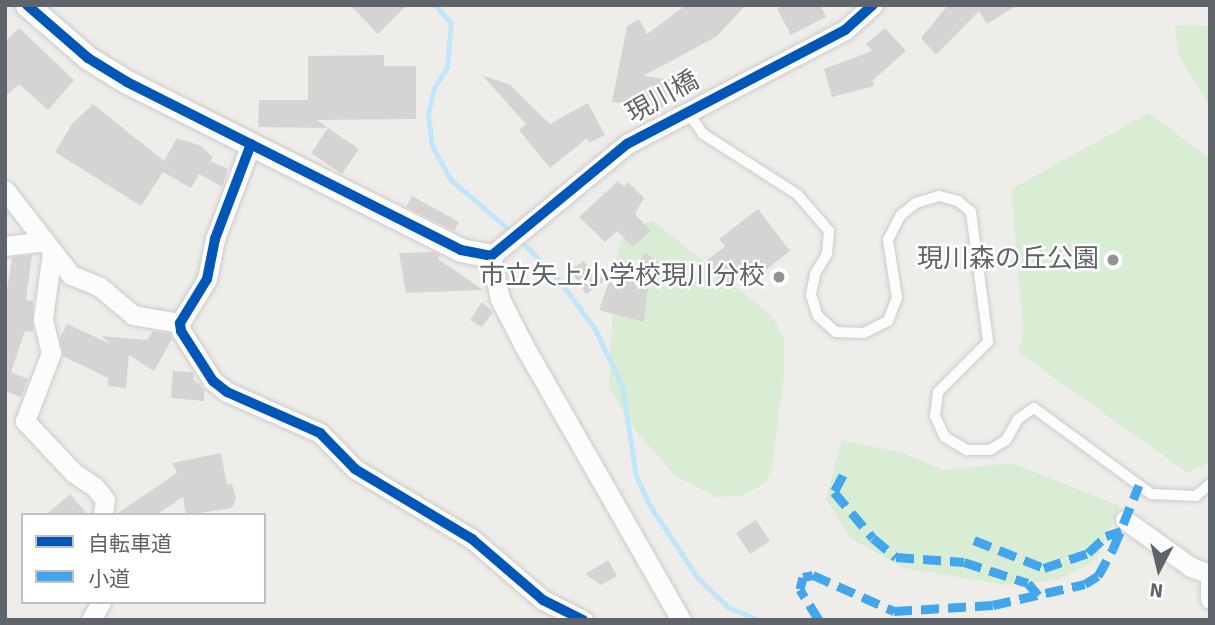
<!DOCTYPE html>
<meta charset="utf-8">
<style>
body{margin:0}
#map{position:relative;width:1215px;height:625px;overflow:hidden;background:#efedea;font-family:Signika,"Noto Sans JP",sans-serif}
div>[style]{position:absolute}
.green>*{inset:0;background:#d9ecd4}
.stream>*{height:5px;margin:-2.5px;padding:0 2.5px;transform-origin:2.5px;border-radius:2.5px;background:#bfe7f9}
.building>*{inset:0;background:#d6d4d3}
.roads{filter:drop-shadow(0 0 2px #cbcbcb) drop-shadow(0 0 2px #cbcbcb)}
.service>*{height:10px;margin:-5px;padding:0 5px;transform-origin:5px;border-radius:5px;background:#fdfcfc}
.minor>*{height:19px;margin:-9.5px;padding:0 9.5px;transform-origin:9.5px;border-radius:9.5px;background:#fdfcfc}
.tertiary>*{height:23px;margin:-11.5px;padding:0 11.5px;transform-origin:11.5px;border-radius:11.5px;background:#fdfcfc}
.quiet>*{height:9px;margin-top:-4.5px;transform-origin:0;background:repeating-linear-gradient(90deg,#41a6ee 0 18px,transparent 0 27px)}
.cycleway>*{height:10px;margin:-5px;padding:0 5px;transform-origin:5px;border-radius:5px;background:#0057b8}
.dots>*{width:19px;height:19px;translate:-50% -50%;box-sizing:border-box;border:4px solid #fff;border-radius:50%}
span{translate:-50% -50%;white-space:nowrap;text-align:center;line-height:1.15;-webkit-text-stroke:5px #fff;paint-order:stroke}
.street-label{font-size:26px;color:#5e6469}
.poi-label{font-size:26px;color:#5e6469}
.right{translate:-100% -50%;text-align:right}
.frame{position:absolute;inset:0;border:7px solid #5e6469;pointer-events:none}
.legend{position:absolute;left:21px;top:513px;width:245px;height:91px;box-sizing:border-box;background:#fff;border:2px solid #bfc1c3;margin:0;padding:9px 12px;list-style:none;font-size:21px;color:#5e6469}
.legend li{display:flex;align-items:center;gap:14px;height:35px}
.legend b{width:35px;border:2px solid #bfc1c3}
.north{position:absolute;left:1124px;top:534px;width:70px;height:70px;-webkit-text-stroke:5px #fff;paint-order:stroke;rotate:187deg;font-size:19px;font-weight:700;line-height:28px;text-align:center;color:#5e6469}
.north::after{content:'';display:block;margin:auto;width:24px;height:32px;background:#5e6469;clip-path:polygon(50% 0,100% 100%,50% 72%,0 100%)}
</style>
<div id="map">
<div class="green">
<i style="clip-path:polygon(1175px 25px,1210px 26px,1210px 108px,1179px 55px)"></i>
<i style="clip-path:polygon(1149px 113px,1210px 159px,1210px 462px,1188px 473px,1018px 352px,1023px 330px,1011px 189px)"></i>
<i style="clip-path:polygon(652px 220px,771px 315px,784px 338px,784px 375px,772px 468px,765px 483px,742px 496px,716px 497px,676px 476px,639px 435px,609px 388px,615px 263px,624px 232px)"></i>
<i style="clip-path:polygon(842px 440px,903px 453px,943px 470px,1012px 463px,1120px 506px,1096px 560px,1057px 580px,1006px 585px,904px 568px,851px 539px,826px 498px)"></i>
</div>
<div class="stream">
<i style="left:435px;top:5px;width:24px;rotate:48deg"></i>
<i style="left:451px;top:23px;width:44px;rotate:95.2deg"></i>
<i style="left:447px;top:67px;width:25px;rotate:122deg"></i>
<i style="left:434px;top:88px;width:27px;rotate:103deg"></i>
<i style="left:428px;top:114px;width:32px;rotate:83deg"></i>
<i style="left:432px;top:146px;width:39px;rotate:61deg"></i>
<i style="left:451px;top:180px;width:82px;rotate:40.5deg"></i>
<i style="left:520px;top:240px;width:54px;rotate:45.7deg"></i>
<i style="left:558px;top:279px;width:62px;rotate:53.5deg"></i>
<i style="left:595px;top:329px;width:63px;rotate:64.7deg"></i>
<i style="left:622px;top:386px;width:91px;rotate:81.2deg"></i>
<i style="left:636px;top:476px;width:31px;rotate:65deg"></i>
<i style="left:649px;top:504px;width:87px;rotate:56.7deg"></i>
<i style="left:697px;top:577px;width:43px;rotate:44.1deg"></i>
<i style="left:728px;top:607px;width:34px;rotate:23deg"></i>
</div>
<div class="building">
<i style="clip-path:polygon(350px 5px,407px 5px,378px 34px)"></i>
<i style="clip-path:polygon(686px 5px,746px 5px,716px 37px,643px 76px,683px 81px,680px 97px,666px 95px,664px 107px,612px 102px,627px 26px,639px 19px,647px 34px)"></i>
<i style="clip-path:polygon(785px 5px,820px 5px,826px 17px,791px 35px,777px 9px)"></i>
<i style="clip-path:polygon(948px 5px,1018px 5px,987px 24px,979px 11px,936px 55px,921px 38px)"></i>
<i style="clip-path:polygon(19px 28px,74px 80px,48px 110px,19px 84px,5px 97px,5px 42px)"></i>
<i style="clip-path:polygon(885px 28px,906px 51px,873px 80px,874px 86px,832px 97px,824px 69px,872px 51px,866px 44px)"></i>
<i style="clip-path:polygon(384px 55px,384px 66px,416px 66px,416px 119px,317px 120px,328px 128px,258px 127px,259px 100px,308px 100px,308px 56px)"></i>
<i style="clip-path:polygon(482px 75px,510px 85px,550px 124px,588px 103px,605px 135px,589px 143px,587px 138px,550px 168px,519px 130px,526px 124px)"></i>
<i style="clip-path:polygon(93px 104px,164px 161px,177px 138px,201px 146px,213px 157px,210px 161px,228px 169px,222px 187px,199px 174px,191px 188px,163px 172px,141px 206px,55px 152px,72px 124px)"></i>
<i style="clip-path:polygon(328px 128px,359px 149px,342px 174px,311px 153px)"></i>
<i style="clip-path:polygon(618px 181px,624px 187px,628px 182px,644px 198px,635px 214px,651px 231px,633px 247px,617px 231px,605px 242px,579px 217px)"></i>
<i style="clip-path:polygon(412px 196px,459px 222px,454px 231px,406px 207px)"></i>
<i style="clip-path:polygon(758px 209px,790px 251px,743px 288px,737px 280px,726px 288px,705px 262px,725px 246px,719px 239px)"></i>
<i style="clip-path:polygon(433px 252px,440px 255px,438px 259px,483px 290px,406px 293px,399px 253px)"></i>
<i style="clip-path:polygon(645px 253px,663px 266px,648px 287px,644px 322px,599px 310px,609px 281px,622px 285px)"></i>
<i style="clip-path:polygon(32px 255px,26px 300px,33px 301px,33px 332px,25px 331px,11px 372px,28px 379px,21px 397px,5px 391px,5px 303px,12px 257px)"></i>
<i style="clip-path:polygon(584px 261px,593px 275px,606px 280px,586px 294px,570px 270px)"></i>
<i style="clip-path:polygon(482px 302px,493px 312px,482px 327px,470px 320px)"></i>
<i style="clip-path:polygon(67px 324px,111px 344px,101px 336px,147px 340px,153px 331px,169px 334px,172px 339px,154px 371px,129px 355px,126px 388px,108px 386px,108px 378px,63px 356px,60px 338px)"></i>
<i style="clip-path:polygon(173px 371px,193px 372px,194px 380px,204px 389px,204px 401px,171px 398px)"></i>
<i style="clip-path:polygon(221px 453px,227px 485px,232px 484px,236px 499px,232px 508px,186px 515px,183px 497px,156px 515px,115px 515px,177px 473px,172px 463px)"></i>
<i style="clip-path:polygon(70px 494px,88px 515px,46px 515px)"></i>
<i style="clip-path:polygon(756px 520px,770px 541px,750px 554px,736px 533px)"></i>
<i style="clip-path:polygon(608px 560px,617px 576px,601px 585px,585px 574px)"></i>
</div>
<div class="roads">
<div class="service">
<i style="left:687px;top:111px;width:28px;rotate:55deg"></i>
<i style="left:703px;top:134px;width:112px;rotate:32.6deg"></i>
<i style="left:797px;top:194px;width:49px;rotate:49.1deg"></i>
<i style="left:829px;top:231px;width:23px;rotate:95deg"></i>
<i style="left:827px;top:254px;width:23px;rotate:121deg"></i>
<i style="left:815px;top:274px;width:21px;rotate:101deg"></i>
<i style="left:811px;top:295px;width:22px;rotate:72deg"></i>
<i style="left:818px;top:316px;width:24px;rotate:42deg"></i>
<i style="left:836px;top:332px;width:28px;rotate:2deg"></i>
<i style="left:864px;top:333px;width:27px;rotate:-27deg"></i>
<i style="left:888px;top:321px;width:25px;rotate:-69deg"></i>
<i style="left:897px;top:298px;width:59px;rotate:-98.8deg"></i>
<i style="left:888px;top:240px;width:28px;rotate:-63deg"></i>
<i style="left:901px;top:215px;width:19px;rotate:-39deg"></i>
<i style="left:916px;top:203px;width:24px;rotate:-17deg"></i>
<i style="left:939px;top:196px;width:20px;rotate:15deg"></i>
<i style="left:958px;top:201px;width:17px;rotate:40deg"></i>
<i style="left:971px;top:212px;width:131px;rotate:82.5deg"></i>
<i style="left:988px;top:342px;width:71px;rotate:135deg"></i>
<i style="left:938px;top:392px;width:24px;rotate:97deg"></i>
<i style="left:935px;top:416px;width:23px;rotate:65deg"></i>
<i style="left:945px;top:437px;width:26px;rotate:31deg"></i>
<i style="left:967px;top:450px;width:23px"></i>
<i style="left:990px;top:450px;width:19px;rotate:-32deg"></i>
<i style="left:1006px;top:440px;width:24px;rotate:-60deg"></i>
<i style="left:1018px;top:419px;width:19px;rotate:-35deg"></i>
<i style="left:1034px;top:408px;width:145px;rotate:36.3deg"></i>
<i style="left:1151px;top:494px;width:45px;rotate:2.5deg"></i>
<i style="left:1196px;top:496px;width:18px;rotate:-41deg"></i>
</div>
<div class="minor">
<i style="left:251px;top:144px;width:102px;rotate:110.8deg"></i>
<i style="left:215px;top:239px;width:41px;rotate:101.3deg"></i>
<i style="left:207px;top:279px;width:52px;rotate:121.5deg"></i>
<i style="left:180px;top:323px;width:8px;rotate:83deg"></i>
<i style="left:181px;top:331px;width:59px;rotate:57.4deg"></i>
<i style="left:213px;top:381px;width:18px;rotate:38deg"></i>
<i style="left:227px;top:392px;width:102px;rotate:23.8deg"></i>
<i style="left:320px;top:433px;width:50px;rotate:45.8deg"></i>
<i style="left:355px;top:469px;width:136px;rotate:30.9deg"></i>
<i style="left:472px;top:539px;width:94px;rotate:40.7deg"></i>
<i style="left:543px;top:600px;width:45px;rotate:26.6deg"></i>
<i style="left:5px;top:190px;width:108px;rotate:52.2deg"></i>
<i style="left:71px;top:275px;width:31px;rotate:22deg"></i>
<i style="left:100px;top:287px;width:43px;rotate:40.3deg"></i>
<i style="left:133px;top:315px;width:48px;rotate:9.7deg"></i>
<i style="left:5px;top:246px;width:38px;rotate:-7deg"></i>
<i style="left:52px;top:252px;width:68px;rotate:97.7deg"></i>
<i style="left:43px;top:319px;width:35px;rotate:77deg"></i>
<i style="left:51px;top:353px;width:73px;rotate:110.9deg"></i>
<i style="left:25px;top:421px;width:71px;rotate:46.7deg"></i>
<i style="left:74px;top:473px;width:25px;rotate:34deg"></i>
<i style="left:95px;top:487px;width:16px;rotate:52deg"></i>
<i style="left:105px;top:500px;width:15px;rotate:98deg"></i>
<i style="left:1125px;top:520px;width:81px;rotate:35.5deg"></i>
<i style="left:1191px;top:567px;width:20px;rotate:20deg"></i>
<i style="left:1210px;top:574px;width:25px;rotate:90deg"></i>
<i style="left:91px;top:620px;width:21px;rotate:-61deg"></i>
<i style="left:681px;top:620px;width:318px;rotate:-119.8deg"></i>
<i style="left:523px;top:344px;width:51px;rotate:-117.1deg"></i>
<i style="left:500px;top:299px;width:44px;rotate:-101.8deg"></i>
<i style="left:491px;top:256px;width:176px;rotate:-39.5deg"></i>
<i style="left:627px;top:144px;width:246px;rotate:-27.6deg"></i>
<i style="left:845px;top:30px;width:38px;rotate:-42deg"></i>
</div>
<div class="tertiary">
<i style="left:27px;top:5px;width:81px;rotate:41deg"></i>
<i style="left:88px;top:58px;width:46px;rotate:31.6deg"></i>
<i style="left:127px;top:82px;width:374px;rotate:26.7deg"></i>
<i style="left:461px;top:250px;width:31px;rotate:11deg"></i>
</div>
</div>
<div class="quiet">
<i style="left:843px;top:475px;width:19px;rotate:118deg"></i>
<i style="left:834px;top:492px;width:60px;rotate:49.7deg"></i>
<i style="left:873px;top:538px;width:30px;rotate:40deg"></i>
<i style="left:896px;top:557px;width:68px;rotate:4.2deg"></i>
<i style="left:964px;top:562px;width:67px;rotate:18.2deg"></i>
<i style="left:1028px;top:583px;width:16px;rotate:50deg"></i>
<i style="left:974px;top:540px;width:75px;rotate:21.8deg"></i>
<i style="left:1044px;top:568px;width:46px;rotate:-18.8deg"></i>
<i style="left:1088px;top:553px;width:25px;rotate:-43deg"></i>
<i style="left:1106px;top:536px;width:16px;rotate:-18deg"></i>
<i style="left:819px;top:620px;width:36px;rotate:-122deg"></i>
<i style="left:800px;top:589px;width:12px;rotate:-76deg"></i>
<i style="left:803px;top:577px;width:10px;rotate:-11deg"></i>
<i style="left:813px;top:575px;width:89px;rotate:24deg"></i>
<i style="left:894px;top:611px;width:99px;rotate:-3.5deg"></i>
<i style="left:993px;top:605px;width:94px;rotate:-12.9deg"></i>
<i style="left:1085px;top:584px;width:15px;rotate:-32deg"></i>
<i style="left:1098px;top:576px;width:31px;rotate:-61deg"></i>
<i style="left:1113px;top:549px;width:69px;rotate:-67.9deg"></i>
</div>
<div class="cycleway">
<i style="left:27px;top:5px;width:81px;rotate:41deg"></i>
<i style="left:88px;top:58px;width:46px;rotate:31.6deg"></i>
<i style="left:127px;top:82px;width:374px;rotate:26.7deg"></i>
<i style="left:461px;top:250px;width:31px;rotate:11deg"></i>
<i style="left:491px;top:256px;width:176px;rotate:-39.5deg"></i>
<i style="left:627px;top:144px;width:246px;rotate:-27.6deg"></i>
<i style="left:845px;top:30px;width:38px;rotate:-42deg"></i>
<i style="left:251px;top:144px;width:102px;rotate:110.8deg"></i>
<i style="left:215px;top:239px;width:41px;rotate:101.3deg"></i>
<i style="left:207px;top:279px;width:52px;rotate:121.5deg"></i>
<i style="left:180px;top:323px;width:8px;rotate:83deg"></i>
<i style="left:181px;top:331px;width:59px;rotate:57.4deg"></i>
<i style="left:213px;top:381px;width:18px;rotate:38deg"></i>
<i style="left:227px;top:392px;width:102px;rotate:23.8deg"></i>
<i style="left:320px;top:433px;width:50px;rotate:45.8deg"></i>
<i style="left:355px;top:469px;width:136px;rotate:30.9deg"></i>
<i style="left:472px;top:539px;width:94px;rotate:40.7deg"></i>
<i style="left:543px;top:600px;width:45px;rotate:26.6deg"></i>
</div>
<div class="dots">
<i style="left:1113px;top:260px;background:#919496"></i>
<i style="left:779px;top:277px;background:#919496"></i>
</div>
<div class="street-label">
<span style="left:663px;top:98px;rotate:-29deg">現川橋</span>
</div>
<div class="poi-label">
<span class="right" style="left:1099px;top:260px">現川森の丘公園</span>
<span class="right" style="left:765px;top:277px">市立矢上小学校現川分校</span>
</div>
<div class="frame"></div>
<ul class="legend">
<li><b style="height:9px;background:#0057b8"></b>自転車道</li>
<li><b style="height:9px;background:#41a6ee"></b>小道</li>
</ul>
<div class="north">N</div>
</div>
